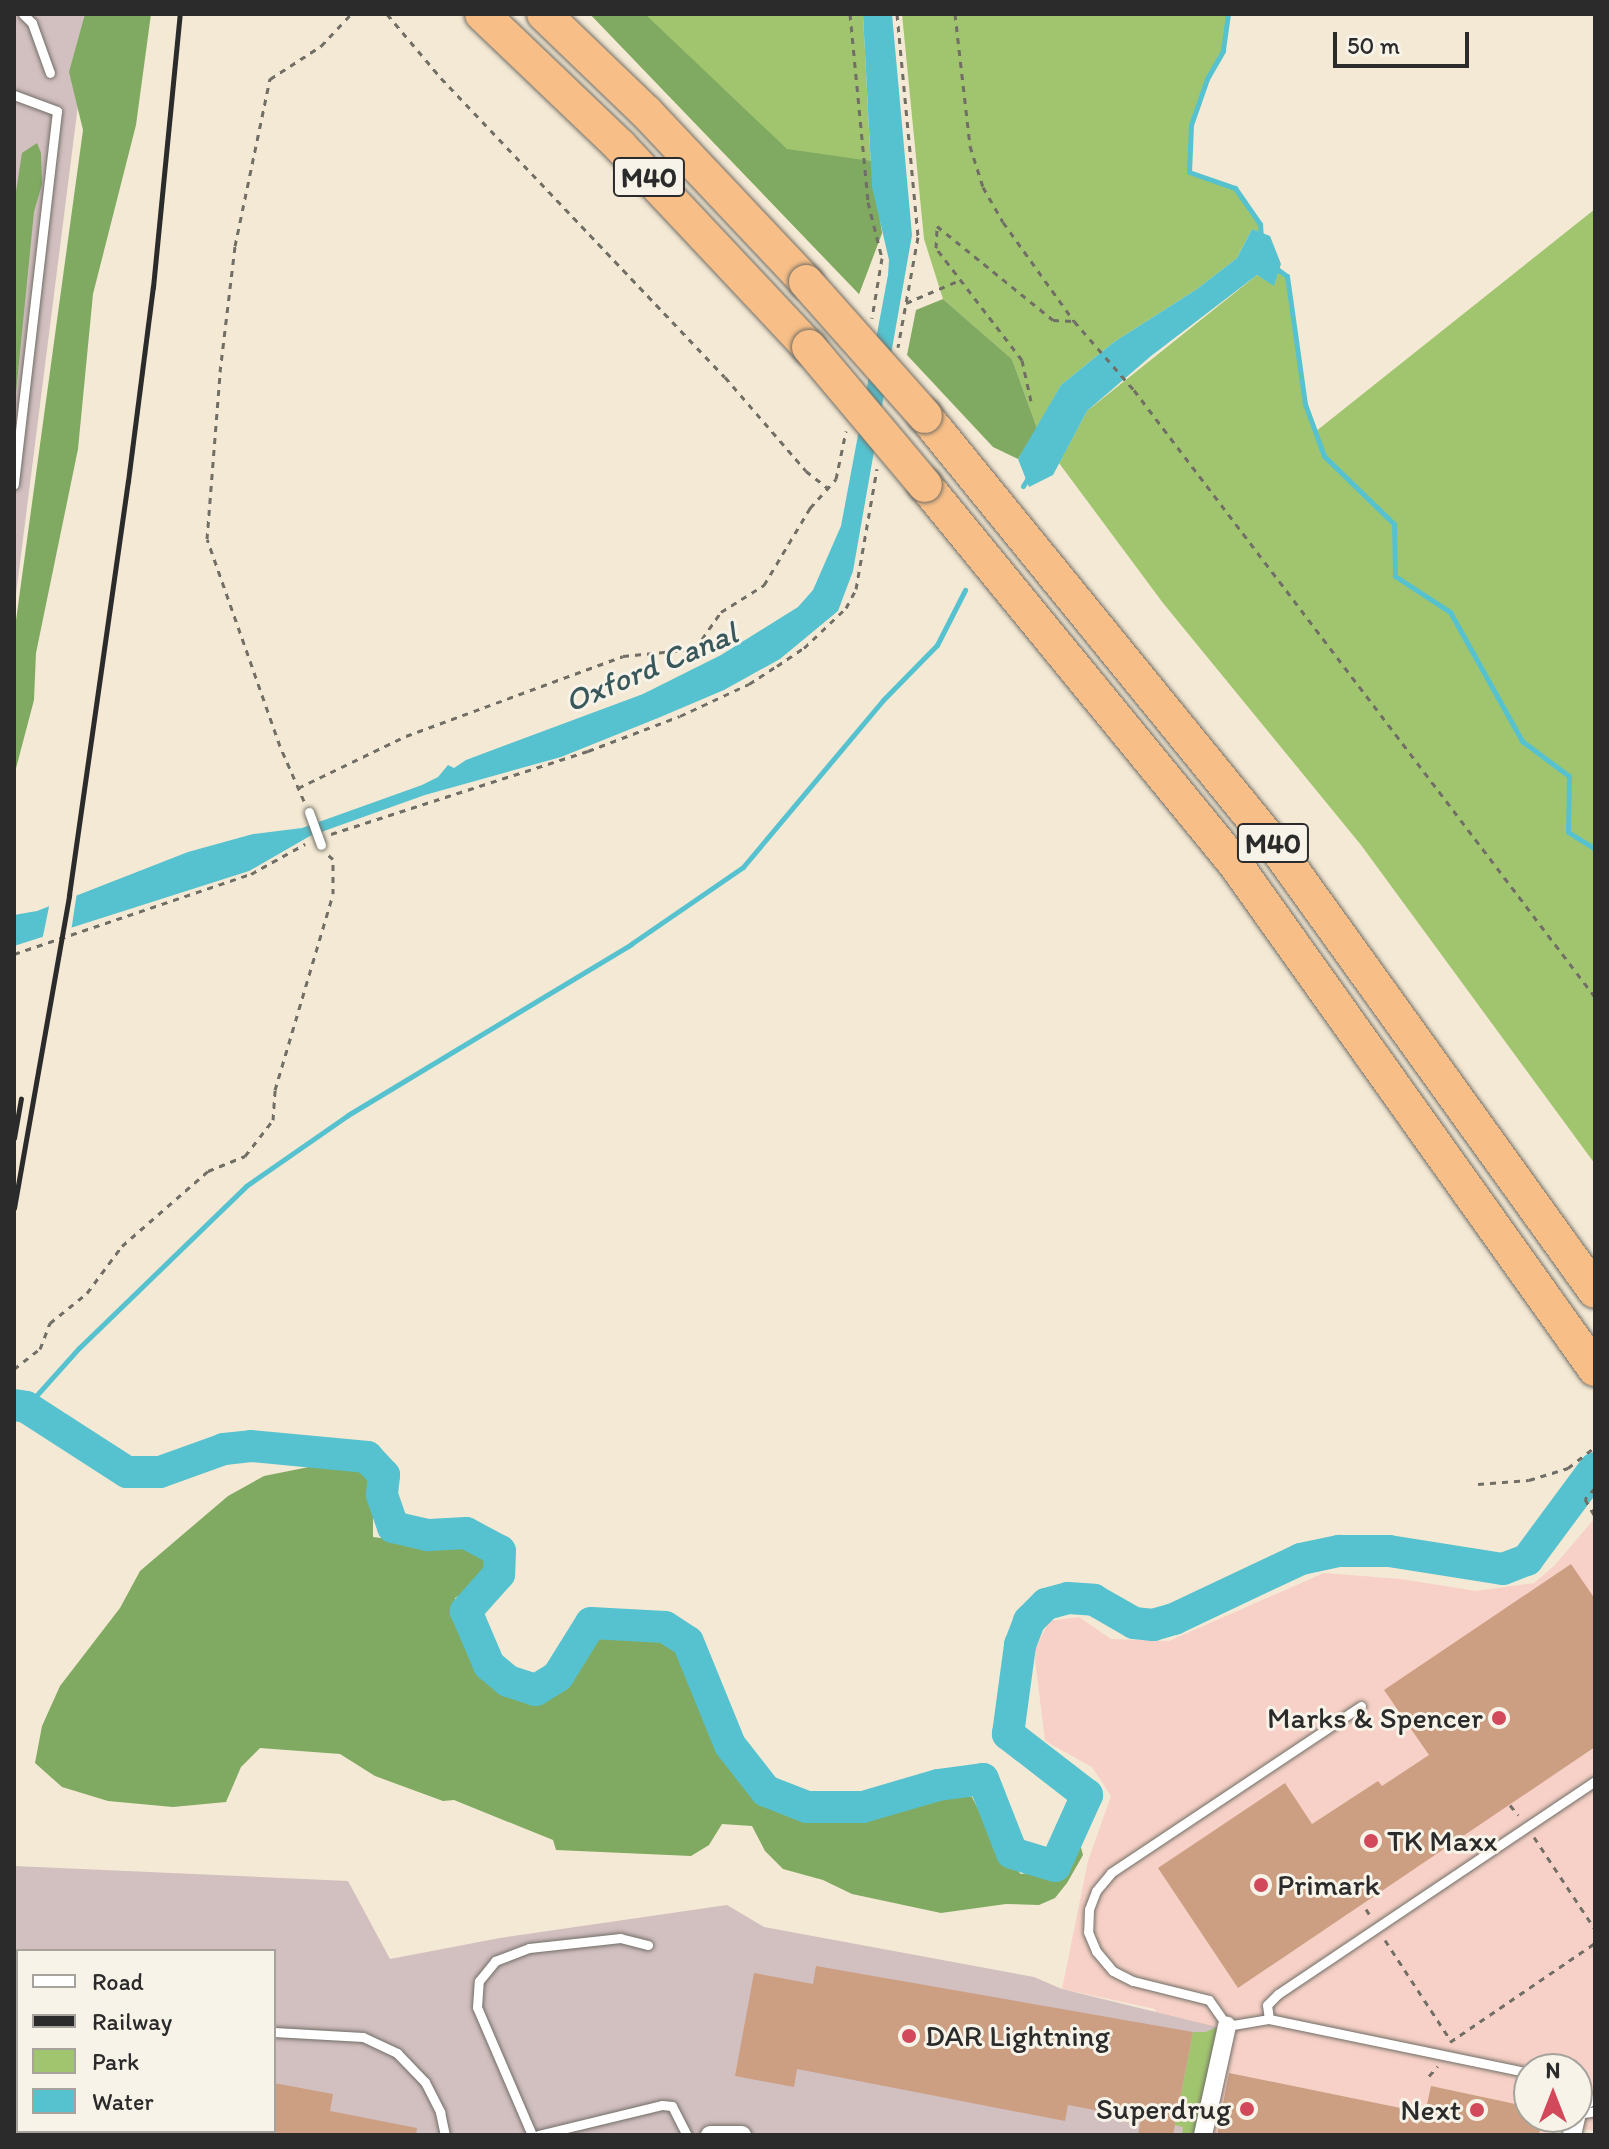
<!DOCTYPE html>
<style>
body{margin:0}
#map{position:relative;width:1609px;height:2149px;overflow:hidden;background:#f4e9d4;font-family:Itim,sans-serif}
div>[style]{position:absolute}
.built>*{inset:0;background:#f7d1c7}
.industrial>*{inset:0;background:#d2bfc0}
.green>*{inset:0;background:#a1c56f}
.forest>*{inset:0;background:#80aa62}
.water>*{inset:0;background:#56c2cf}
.pier>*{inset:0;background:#f4e9d4}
.stream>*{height:5px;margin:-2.5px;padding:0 2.5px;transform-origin:2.5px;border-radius:2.5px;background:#56c2cf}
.river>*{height:32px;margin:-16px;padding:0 16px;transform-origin:16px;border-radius:16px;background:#56c2cf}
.building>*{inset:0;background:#cc9f83}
.path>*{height:3px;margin-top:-1.5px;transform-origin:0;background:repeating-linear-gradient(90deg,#716e66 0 6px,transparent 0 12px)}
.roads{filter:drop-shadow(0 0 2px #716e66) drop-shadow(0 0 2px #716e66)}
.service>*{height:9px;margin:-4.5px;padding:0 4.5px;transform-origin:4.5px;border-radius:4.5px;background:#fff}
.minor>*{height:18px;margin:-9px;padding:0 9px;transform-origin:9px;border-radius:9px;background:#fff}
.motorway>*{height:34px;margin:-17px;padding:0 17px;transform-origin:17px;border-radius:17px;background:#f7be87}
.rail>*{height:5px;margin:-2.5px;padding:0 2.5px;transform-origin:2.5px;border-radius:2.5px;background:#2b2b2b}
.bridges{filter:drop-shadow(0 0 2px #716e66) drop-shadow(0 0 2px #716e66)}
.service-bridge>*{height:9px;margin:-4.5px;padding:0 4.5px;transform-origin:4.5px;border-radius:4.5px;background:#fff}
.motorway-bridge>*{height:34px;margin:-17px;padding:0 17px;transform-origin:17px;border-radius:17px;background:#f7be87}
.dots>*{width:22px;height:22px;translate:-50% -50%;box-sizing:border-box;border:4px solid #f7f3e8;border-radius:50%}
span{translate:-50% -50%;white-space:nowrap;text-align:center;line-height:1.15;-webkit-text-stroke:6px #f7f3e8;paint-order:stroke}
.shield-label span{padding:2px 6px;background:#f7f3e8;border:2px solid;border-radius:6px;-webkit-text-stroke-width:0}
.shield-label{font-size:28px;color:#2b2b2b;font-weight:700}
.poi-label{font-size:30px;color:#2b2b2b}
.right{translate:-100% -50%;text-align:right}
.left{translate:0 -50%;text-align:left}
.water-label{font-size:32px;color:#38585c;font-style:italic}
.frame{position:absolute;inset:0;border:16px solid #2b2b2b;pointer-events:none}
.legend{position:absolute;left:16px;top:1949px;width:260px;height:184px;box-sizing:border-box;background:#f7f3e8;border:2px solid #a5a39c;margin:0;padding:10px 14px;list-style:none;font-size:24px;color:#2b2b2b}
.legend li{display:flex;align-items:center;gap:16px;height:40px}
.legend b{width:40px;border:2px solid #a5a39c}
.north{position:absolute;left:1513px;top:2053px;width:80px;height:80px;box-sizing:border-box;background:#f7f3e8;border:2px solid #a5a39c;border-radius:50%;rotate:0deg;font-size:22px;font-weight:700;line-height:32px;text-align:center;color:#2b2b2b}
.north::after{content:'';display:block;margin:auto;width:28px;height:36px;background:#d1495b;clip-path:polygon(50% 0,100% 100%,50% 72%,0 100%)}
.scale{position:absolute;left:1333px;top:32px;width:136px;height:36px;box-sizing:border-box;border:4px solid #2b2b2b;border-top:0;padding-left:10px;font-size:24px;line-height:28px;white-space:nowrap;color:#2b2b2b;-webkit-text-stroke:6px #f7f3e8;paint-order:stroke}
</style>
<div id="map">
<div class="built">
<i style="clip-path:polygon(evenodd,1595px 1518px,1595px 2131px,1551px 2124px,1548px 2135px,1197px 2135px,1155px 2009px,1062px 1989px,1088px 1861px,1111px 1796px,1092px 1767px,1045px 1741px,1034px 1651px,1049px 1621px,1079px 1617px,1111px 1639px,1169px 1641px,1324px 1573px,1401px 1579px,1476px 1591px,1534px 1583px,1554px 1566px,1595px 1518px,1529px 2069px,1577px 2069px,1577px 2117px,1529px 2117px,1529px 2069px)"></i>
</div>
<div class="industrial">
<i style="clip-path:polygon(14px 14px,102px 14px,78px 105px,14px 610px)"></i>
<i style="clip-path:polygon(evenodd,14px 1866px,348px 1881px,390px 1959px,500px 1938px,727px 1905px,764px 1927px,1034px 1977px,1062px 1989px,1217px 2027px,1197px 2135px,14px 2135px,14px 1866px,18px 1951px,274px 1951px,274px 2131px,18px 2131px,18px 1951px)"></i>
</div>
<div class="green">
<i style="clip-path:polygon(590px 14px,863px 14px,872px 187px,882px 233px,859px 294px)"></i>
<i style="clip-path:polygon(902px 14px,1228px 14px,1223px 51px,1207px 79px,1191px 125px,1189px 172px,1235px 188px,1260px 224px,1261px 233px,1252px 229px,1237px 258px,1197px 289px,1114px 342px,1061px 385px,1037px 428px,1012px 359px,943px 299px,924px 239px)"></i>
<i style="clip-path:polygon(1595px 209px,1595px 1164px,1361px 845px,1163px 603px,1059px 463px,1087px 411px,1257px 275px,1274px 285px,1279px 270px,1287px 276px,1305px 404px,1315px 432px)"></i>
<i style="clip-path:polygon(1217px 2027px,1197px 2135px,1182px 2135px,1183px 2127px,1175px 2125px,1193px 2032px,1206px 2032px)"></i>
</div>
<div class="forest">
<i style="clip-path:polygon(85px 14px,151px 14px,136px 125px,93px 294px,78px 449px,36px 653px,34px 700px,14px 776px,14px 635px,83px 130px,69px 72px)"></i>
<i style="clip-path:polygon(590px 14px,645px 14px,787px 149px,871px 161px,882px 233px,859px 294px)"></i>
<i style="clip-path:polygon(37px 143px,41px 153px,42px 184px,34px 212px,14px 413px,14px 204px,22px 153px)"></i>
<i style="clip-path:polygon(943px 299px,1012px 359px,1037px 428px,1018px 459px,993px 447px,907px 355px,916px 310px)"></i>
<i style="clip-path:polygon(314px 1466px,366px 1471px,373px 1503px,373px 1537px,432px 1544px,467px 1542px,479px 1549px,491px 1571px,482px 1582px,455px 1598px,456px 1613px,477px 1658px,504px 1685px,526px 1695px,542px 1692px,570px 1670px,595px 1632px,615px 1628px,664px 1642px,685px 1657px,696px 1702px,722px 1757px,764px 1795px,818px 1817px,852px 1817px,901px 1809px,920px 1800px,944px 1796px,972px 1797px,1001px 1855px,1021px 1874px,1061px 1868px,1079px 1840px,1083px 1855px,1067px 1883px,1055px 1898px,1039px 1905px,1006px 1904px,941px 1913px,852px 1894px,823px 1880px,783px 1869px,765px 1851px,752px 1826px,722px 1824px,709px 1845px,691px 1856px,556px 1850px,553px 1840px,454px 1800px,443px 1801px,375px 1776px,340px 1754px,260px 1748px,241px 1767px,226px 1802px,173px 1807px,108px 1801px,62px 1787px,35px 1763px,42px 1726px,60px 1686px,120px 1608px,140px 1571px,228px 1496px,264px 1476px)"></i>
</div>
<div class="water">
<i style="clip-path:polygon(863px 14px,892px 14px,912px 235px,853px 571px,838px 611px,780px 659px,724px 690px,658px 718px,561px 757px,425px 795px,310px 836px,249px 871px,14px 946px,14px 915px,37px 911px,188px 852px,253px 834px,302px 828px,422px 785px,438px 777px,448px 765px,454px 768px,466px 760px,643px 694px,721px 655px,798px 607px,813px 590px,841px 526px,888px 275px,889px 260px,872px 187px)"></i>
<i style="clip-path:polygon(1252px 229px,1270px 236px,1281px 264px,1274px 286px,1257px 275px,1151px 356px,1087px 411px,1053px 475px,1029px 487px,1018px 459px,1061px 385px,1114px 342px,1197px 289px,1237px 258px)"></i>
</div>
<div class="pier">
<i style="clip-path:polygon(77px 892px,71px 932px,42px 941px,50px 902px)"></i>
</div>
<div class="stream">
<i style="left:1228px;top:14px;width:37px;rotate:98deg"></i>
<i style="left:1223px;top:51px;width:32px;rotate:120deg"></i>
<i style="left:1207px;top:79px;width:49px;rotate:109.2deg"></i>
<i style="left:1191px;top:125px;width:47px;rotate:92.4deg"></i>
<i style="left:1189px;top:172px;width:49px;rotate:19.2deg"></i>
<i style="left:1235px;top:188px;width:44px;rotate:55.2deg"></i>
<i style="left:1260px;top:224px;width:13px;rotate:86deg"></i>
<i style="left:1273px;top:266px;width:17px;rotate:36deg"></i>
<i style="left:1287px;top:276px;width:129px;rotate:82deg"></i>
<i style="left:1305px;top:404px;width:55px;rotate:69.9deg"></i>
<i style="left:1324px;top:456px;width:98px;rotate:44.2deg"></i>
<i style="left:1394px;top:524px;width:52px;rotate:88.9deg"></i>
<i style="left:1395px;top:576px;width:66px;rotate:33.2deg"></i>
<i style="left:1450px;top:612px;width:148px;rotate:60.8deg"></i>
<i style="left:1522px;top:741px;width:59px;rotate:36.7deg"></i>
<i style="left:1569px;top:776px;width:56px;rotate:91deg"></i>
<i style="left:1568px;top:832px;width:32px;rotate:32deg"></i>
<i style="left:1023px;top:486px;width:12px;rotate:-59deg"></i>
<i style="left:26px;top:1407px;width:79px;rotate:-48.1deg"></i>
<i style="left:79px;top:1348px;width:233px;rotate:-44.1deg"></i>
<i style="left:246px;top:1186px;width:124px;rotate:-34.8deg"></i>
<i style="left:348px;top:1115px;width:331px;rotate:-31.1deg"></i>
<i style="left:631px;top:944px;width:136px;rotate:-34.5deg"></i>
<i style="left:743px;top:867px;width:218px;rotate:-50deg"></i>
<i style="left:883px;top:700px;width:77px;rotate:-45.5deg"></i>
<i style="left:937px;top:645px;width:62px;rotate:-63deg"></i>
</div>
<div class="river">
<i style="left:14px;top:1405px;width:12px;rotate:9deg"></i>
<i style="left:26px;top:1407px;width:120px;rotate:32.8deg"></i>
<i style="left:127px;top:1472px;width:33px"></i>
<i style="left:160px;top:1472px;width:68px;rotate:-19.8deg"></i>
<i style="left:224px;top:1449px;width:27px;rotate:-6deg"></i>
<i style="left:251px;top:1446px;width:117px;rotate:5.4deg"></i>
<i style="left:367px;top:1457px;width:25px;rotate:47deg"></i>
<i style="left:384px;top:1475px;width:20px;rotate:96deg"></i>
<i style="left:382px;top:1495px;width:34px;rotate:71deg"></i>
<i style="left:393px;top:1527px;width:37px;rotate:13deg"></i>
<i style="left:429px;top:1535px;width:37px;rotate:-3deg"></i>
<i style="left:466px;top:1533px;width:38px;rotate:28deg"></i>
<i style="left:500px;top:1551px;width:23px;rotate:92deg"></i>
<i style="left:499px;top:1574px;width:50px;rotate:131.7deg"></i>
<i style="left:466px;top:1611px;width:59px;rotate:66.9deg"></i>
<i style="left:489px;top:1665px;width:25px;rotate:40deg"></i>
<i style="left:508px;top:1681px;width:29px;rotate:18deg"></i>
<i style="left:536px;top:1690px;width:26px;rotate:-32deg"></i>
<i style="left:558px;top:1676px;width:62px;rotate:-58.1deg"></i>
<i style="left:591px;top:1623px;width:74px;rotate:3.1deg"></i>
<i style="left:665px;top:1627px;width:27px;rotate:33deg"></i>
<i style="left:688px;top:1642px;width:111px;rotate:67.8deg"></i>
<i style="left:730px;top:1745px;width:58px;rotate:52deg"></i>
<i style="left:766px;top:1791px;width:44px;rotate:21.3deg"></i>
<i style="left:807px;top:1807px;width:56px"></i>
<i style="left:863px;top:1807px;width:78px;rotate:-16.3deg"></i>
<i style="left:938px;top:1785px;width:45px;rotate:-7.6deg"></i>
<i style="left:983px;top:1779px;width:79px;rotate:68.6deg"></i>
<i style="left:1012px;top:1853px;width:45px;rotate:16.8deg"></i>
<i style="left:1055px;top:1866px;width:78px;rotate:-65.7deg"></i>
<i style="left:1087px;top:1795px;width:100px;rotate:-142.3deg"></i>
<i style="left:1008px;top:1734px;width:90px;rotate:-82.3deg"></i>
<i style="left:1020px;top:1645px;width:26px;rotate:-69deg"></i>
<i style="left:1029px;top:1621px;width:24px;rotate:-45deg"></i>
<i style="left:1046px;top:1604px;width:23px;rotate:-15deg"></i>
<i style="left:1068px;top:1598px;width:26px;rotate:4deg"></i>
<i style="left:1094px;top:1600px;width:46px;rotate:29.9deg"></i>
<i style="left:1134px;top:1623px;width:19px;rotate:6deg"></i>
<i style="left:1153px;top:1625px;width:22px;rotate:-16deg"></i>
<i style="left:1174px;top:1619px;width:140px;rotate:-25.3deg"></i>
<i style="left:1301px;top:1559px;width:39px;rotate:-12deg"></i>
<i style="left:1339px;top:1551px;width:50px"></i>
<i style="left:1389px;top:1551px;width:115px;rotate:9deg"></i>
<i style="left:1503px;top:1569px;width:26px;rotate:-21deg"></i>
<i style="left:1527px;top:1560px;width:114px;rotate:-53.5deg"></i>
</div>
<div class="building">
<i style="clip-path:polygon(1571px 1564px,1595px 1599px,1595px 1747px,1238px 1988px,1158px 1868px,1285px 1783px,1312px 1824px,1378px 1781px,1382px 1786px,1429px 1755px,1384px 1690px)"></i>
<i style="clip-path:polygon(816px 1966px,1193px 2032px,1173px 2135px,1138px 2135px,1141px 2119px,1068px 2105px,1065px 2121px,797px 2069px,794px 2087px,735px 2076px,754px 1973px,813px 1984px)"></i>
<i style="clip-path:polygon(1229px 2073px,1425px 2113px,1431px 2086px,1529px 2107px,1529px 2117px,1543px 2117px,1539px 2135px,1217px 2135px)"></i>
<i style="clip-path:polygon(274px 2083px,333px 2094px,330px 2111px,417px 2128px,416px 2135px,274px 2135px)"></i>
</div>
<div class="path">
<i style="left:387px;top:14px;width:84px;rotate:49.8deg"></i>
<i style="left:441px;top:78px;width:412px;rotate:46.5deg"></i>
<i style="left:725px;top:377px;width:124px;rotate:49.2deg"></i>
<i style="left:806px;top:471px;width:28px;rotate:38deg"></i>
<i style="left:850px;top:14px;width:189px;rotate:84.5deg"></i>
<i style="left:868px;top:202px;width:58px;rotate:76deg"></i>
<i style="left:882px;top:258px;width:61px;rotate:99.5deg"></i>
<i style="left:897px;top:14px;width:224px;rotate:84.6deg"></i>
<i style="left:918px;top:237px;width:112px;rotate:100.3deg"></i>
<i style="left:955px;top:14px;width:133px;rotate:83.5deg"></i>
<i style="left:970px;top:146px;width:43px;rotate:72.4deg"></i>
<i style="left:983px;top:187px;width:40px;rotate:60.3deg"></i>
<i style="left:1003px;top:222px;width:122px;rotate:54.4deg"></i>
<i style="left:1074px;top:321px;width:91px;rotate:49deg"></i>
<i style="left:1134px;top:390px;width:762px;rotate:52.78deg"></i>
<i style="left:906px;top:303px;width:59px;rotate:-23.1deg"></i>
<i style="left:1031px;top:401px;width:42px;rotate:-102.4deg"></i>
<i style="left:1022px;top:360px;width:141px;rotate:-127.5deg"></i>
<i style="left:936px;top:248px;width:22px;rotate:-87deg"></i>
<i style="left:937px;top:226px;width:149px;rotate:39deg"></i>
<i style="left:1053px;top:320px;width:21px;rotate:3deg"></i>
<i style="left:298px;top:788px;width:120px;rotate:-25.7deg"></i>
<i style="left:406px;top:736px;width:231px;rotate:-20.2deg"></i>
<i style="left:623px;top:656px;width:72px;rotate:-5.6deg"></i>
<i style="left:695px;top:649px;width:45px;rotate:-54.9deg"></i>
<i style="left:721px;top:612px;width:51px;rotate:-32.1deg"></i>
<i style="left:764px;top:585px;width:90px;rotate:-59.1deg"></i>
<i style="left:810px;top:508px;width:39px;rotate:-48deg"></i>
<i style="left:836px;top:479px;width:49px;rotate:-78.2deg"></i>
<i style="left:304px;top:801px;width:60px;rotate:-113.6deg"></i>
<i style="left:280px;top:746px;width:219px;rotate:-109.4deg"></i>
<i style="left:207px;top:539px;width:168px;rotate:-85.5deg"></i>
<i style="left:220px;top:372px;width:127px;rotate:-83.2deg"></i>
<i style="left:235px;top:246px;width:171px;rotate:-78.2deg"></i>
<i style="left:270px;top:79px;width:61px;rotate:-32.9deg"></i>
<i style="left:321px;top:46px;width:44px;rotate:-46.8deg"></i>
<i style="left:331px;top:834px;width:270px;rotate:-17.9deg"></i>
<i style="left:588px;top:751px;width:98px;rotate:-20.8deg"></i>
<i style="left:680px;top:716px;width:76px;rotate:-24.9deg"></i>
<i style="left:749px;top:684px;width:33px;rotate:-33deg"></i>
<i style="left:777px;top:666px;width:32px;rotate:-34deg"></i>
<i style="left:804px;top:648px;width:58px;rotate:-43.6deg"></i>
<i style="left:846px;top:608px;width:21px;rotate:-62deg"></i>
<i style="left:856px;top:589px;width:122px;rotate:-80.1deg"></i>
<i style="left:14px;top:954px;width:250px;rotate:-18.7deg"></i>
<i style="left:251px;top:874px;width:62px;rotate:-29.1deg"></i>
<i style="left:14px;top:1369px;width:33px;rotate:-38deg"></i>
<i style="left:40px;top:1349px;width:28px;rotate:-69deg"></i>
<i style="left:50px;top:1323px;width:48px;rotate:-39deg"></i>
<i style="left:87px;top:1293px;width:59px;rotate:-53.3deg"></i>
<i style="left:122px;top:1246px;width:114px;rotate:-41.1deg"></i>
<i style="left:208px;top:1171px;width:40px;rotate:-22deg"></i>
<i style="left:245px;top:1156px;width:46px;rotate:-52.1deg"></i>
<i style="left:273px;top:1120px;width:30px;rotate:-86deg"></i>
<i style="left:275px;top:1090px;width:204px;rotate:-73.5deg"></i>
<i style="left:333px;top:894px;width:35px;rotate:-90deg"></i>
<i style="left:333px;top:859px;width:8px;rotate:-140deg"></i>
<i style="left:1478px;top:1484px;width:51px;rotate:-4.5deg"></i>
<i style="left:1529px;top:1480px;width:41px;rotate:-17.1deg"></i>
<i style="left:1568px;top:1468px;width:34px;rotate:-38deg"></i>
<i style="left:1595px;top:1488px;width:15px;rotate:132deg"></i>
<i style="left:1585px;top:1499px;width:20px;rotate:60deg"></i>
<i style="left:1510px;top:1805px;width:13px;rotate:51deg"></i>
<i style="left:1534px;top:1837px;width:110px;rotate:56.5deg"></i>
<i style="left:1366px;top:1909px;width:9px;rotate:58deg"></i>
<i style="left:1385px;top:1940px;width:121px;rotate:56.8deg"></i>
<i style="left:1450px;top:2042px;width:176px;rotate:-34.3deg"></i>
<i style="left:1429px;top:2076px;width:13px;rotate:-48deg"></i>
</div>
<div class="roads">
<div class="service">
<i style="left:23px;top:14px;width:13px;rotate:45deg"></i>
<i style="left:32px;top:23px;width:53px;rotate:70.2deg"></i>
<i style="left:14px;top:95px;width:46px;rotate:20.4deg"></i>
<i style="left:57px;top:111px;width:376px;rotate:96.6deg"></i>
<i style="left:1361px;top:1706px;width:301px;rotate:146.3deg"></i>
<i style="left:1111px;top:1873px;width:23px;rotate:130deg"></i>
<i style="left:1096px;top:1891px;width:19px;rotate:111deg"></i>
<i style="left:1089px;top:1909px;width:23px;rotate:92deg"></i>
<i style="left:1088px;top:1932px;width:21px;rotate:67deg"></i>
<i style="left:1096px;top:1951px;width:26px;rotate:50deg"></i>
<i style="left:1113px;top:1971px;width:22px;rotate:27deg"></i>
<i style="left:1133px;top:1981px;width:78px;rotate:14deg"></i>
<i style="left:1209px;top:2000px;width:32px;rotate:55deg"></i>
<i style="left:1227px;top:2026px;width:43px;rotate:-9.5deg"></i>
<i style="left:1269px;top:2019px;width:266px;rotate:11.7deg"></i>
<i style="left:1269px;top:2019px;width:14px;rotate:-98deg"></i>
<i style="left:1267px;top:2005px;width:16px;rotate:-45deg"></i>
<i style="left:1278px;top:1994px;width:382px;rotate:-33.9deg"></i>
<i style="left:274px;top:2032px;width:89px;rotate:3.2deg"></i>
<i style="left:363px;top:2037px;width:38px;rotate:25deg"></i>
<i style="left:397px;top:2053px;width:40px;rotate:46deg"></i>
<i style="left:425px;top:2082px;width:34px;rotate:63deg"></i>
<i style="left:440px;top:2112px;width:24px;rotate:78deg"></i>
<i style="left:1577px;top:2103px;width:6px;rotate:51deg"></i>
<i style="left:1581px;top:2108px;width:17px;rotate:-36deg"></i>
<i style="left:1577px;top:2114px;width:18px;rotate:-9deg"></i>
<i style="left:532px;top:2135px;width:139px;rotate:-113.3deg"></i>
<i style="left:477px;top:2007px;width:26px;rotate:-86deg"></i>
<i style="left:479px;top:1981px;width:26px;rotate:-51deg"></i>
<i style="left:495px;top:1961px;width:36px;rotate:-21deg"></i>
<i style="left:529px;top:1948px;width:92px;rotate:-6.3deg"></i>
<i style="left:620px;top:1938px;width:29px;rotate:14deg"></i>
<i style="left:538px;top:2135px;width:128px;rotate:-13.6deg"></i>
<i style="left:662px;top:2105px;width:10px;rotate:6deg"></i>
<i style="left:672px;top:2106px;width:33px;rotate:63deg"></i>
</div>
<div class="minor">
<i style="left:710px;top:2135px;width:32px"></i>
<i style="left:1203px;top:2135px;width:112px;rotate:-77.6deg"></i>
<i style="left:1572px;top:2135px;width:18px;rotate:-77deg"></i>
</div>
<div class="motorway">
<i style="left:482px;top:14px;width:191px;rotate:43.7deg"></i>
<i style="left:620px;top:146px;width:276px;rotate:46.8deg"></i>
<i style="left:544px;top:14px;width:141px;rotate:43.9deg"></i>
<i style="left:646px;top:112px;width:233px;rotate:46.7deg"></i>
<i style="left:925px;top:416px;width:554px;rotate:50.86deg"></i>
<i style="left:1275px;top:846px;width:548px;rotate:54.28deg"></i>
<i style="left:925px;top:485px;width:491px;rotate:50.7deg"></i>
<i style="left:1236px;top:865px;width:619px;rotate:54.54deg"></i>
</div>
</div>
<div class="rail">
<i style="left:14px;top:1138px;width:40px;rotate:-80deg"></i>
<i style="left:14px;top:1208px;width:318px;rotate:-80deg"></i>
<i style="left:69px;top:895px;width:418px;rotate:-81.9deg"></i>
<i style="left:128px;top:481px;width:196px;rotate:-82.7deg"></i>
<i style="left:153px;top:287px;width:274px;rotate:-84.4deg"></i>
</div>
<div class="bridges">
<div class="service-bridge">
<i style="left:309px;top:812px;width:35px;rotate:70deg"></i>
</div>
<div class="motorway-bridge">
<i style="left:806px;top:282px;width:179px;rotate:48.4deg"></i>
<i style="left:809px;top:347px;width:180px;rotate:50deg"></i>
</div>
</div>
<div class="dots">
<i style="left:1499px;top:1718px;background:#d1495b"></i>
<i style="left:1371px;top:1841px;background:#d1495b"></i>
<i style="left:1261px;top:1885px;background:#d1495b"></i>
<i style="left:909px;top:2036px;background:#d1495b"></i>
<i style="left:1247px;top:2109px;background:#d1495b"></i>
<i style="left:1477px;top:2110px;background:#d1495b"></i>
</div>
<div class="shield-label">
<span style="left:649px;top:177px">M40</span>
<span style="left:1273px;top:843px">M40</span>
</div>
<div class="poi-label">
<span class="right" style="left:1483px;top:1718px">Marks &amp; Spencer</span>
<span class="left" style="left:1387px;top:1841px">TK Maxx</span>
<span class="left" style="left:1277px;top:1885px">Primark</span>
<span class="left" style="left:925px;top:2036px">DAR Lightning</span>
<span class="right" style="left:1231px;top:2109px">Superdrug</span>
<span class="right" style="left:1461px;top:2110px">Next</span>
</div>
<div class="water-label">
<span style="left:651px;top:667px;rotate:-23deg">Oxford Canal</span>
</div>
<div class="frame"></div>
<ul class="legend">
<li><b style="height:10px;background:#fff"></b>Road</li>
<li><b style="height:10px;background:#2b2b2b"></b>Railway</li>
<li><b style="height:22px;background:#a1c56f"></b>Park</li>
<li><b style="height:22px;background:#56c2cf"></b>Water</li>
</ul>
<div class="north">N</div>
<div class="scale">50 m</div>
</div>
